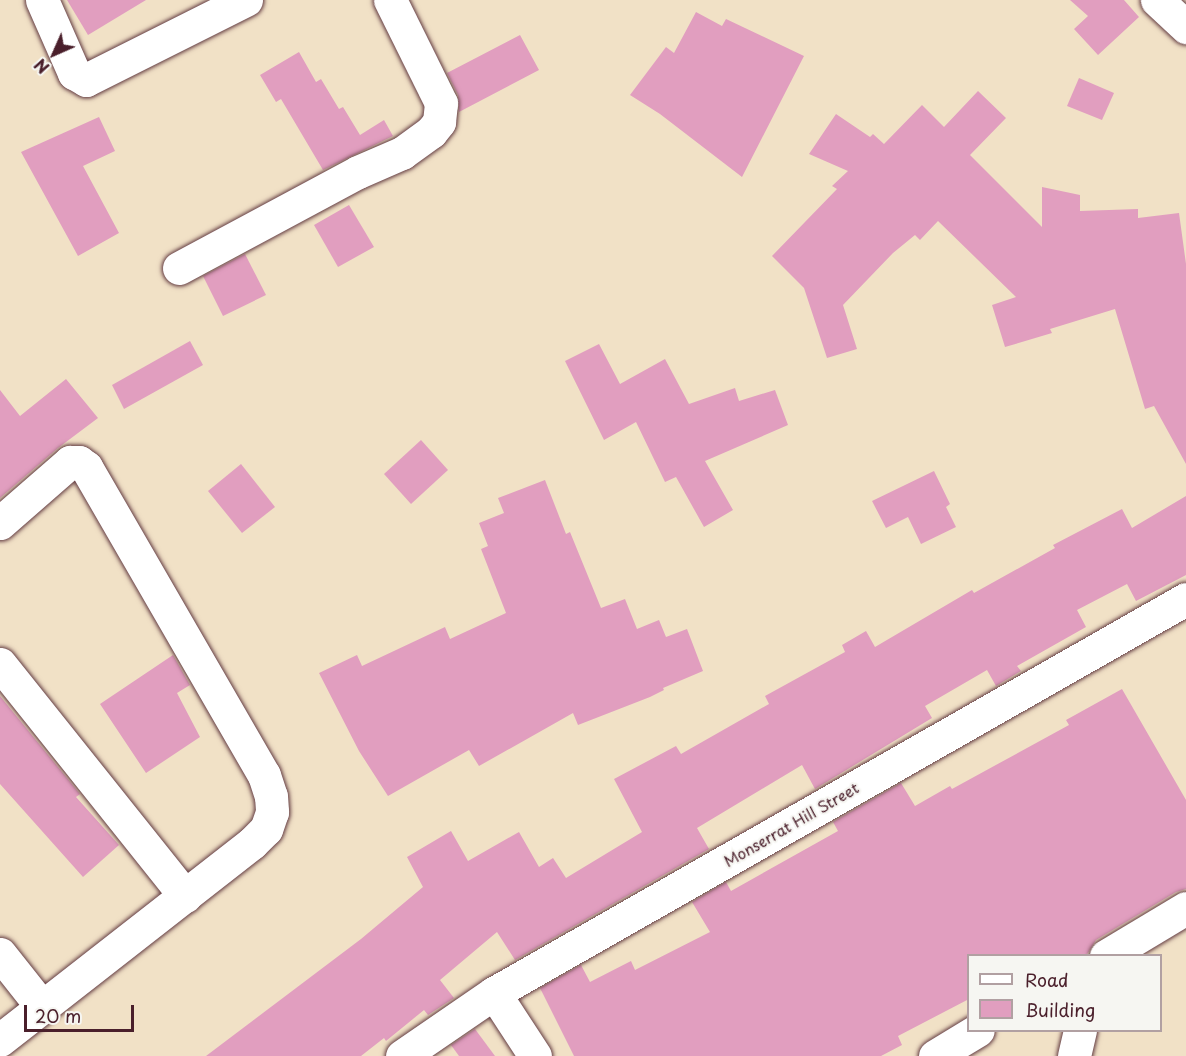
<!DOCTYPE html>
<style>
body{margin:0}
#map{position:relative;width:1186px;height:1056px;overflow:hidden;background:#f1e1c6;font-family:"Playpen Sans",sans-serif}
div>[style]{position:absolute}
.building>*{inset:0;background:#e19ebf}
.roads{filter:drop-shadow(0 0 2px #633c42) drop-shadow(0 0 2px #633c42)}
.minor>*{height:33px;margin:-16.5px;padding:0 16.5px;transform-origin:16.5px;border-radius:16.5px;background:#fff}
span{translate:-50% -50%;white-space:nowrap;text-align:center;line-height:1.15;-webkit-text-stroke:4.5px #f6f6f2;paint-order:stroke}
.street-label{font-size:15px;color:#4a1f2b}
.legend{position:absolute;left:967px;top:954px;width:195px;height:78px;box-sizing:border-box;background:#f6f6f2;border:2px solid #b1a0a2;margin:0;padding:8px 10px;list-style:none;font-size:18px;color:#4a1f2b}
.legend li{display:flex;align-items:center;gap:12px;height:30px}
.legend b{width:30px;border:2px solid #b1a0a2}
.north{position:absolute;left:24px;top:24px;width:60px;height:60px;-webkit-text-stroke:4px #f6f6f2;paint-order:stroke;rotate:225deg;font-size:16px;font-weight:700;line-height:24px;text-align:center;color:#4a1f2b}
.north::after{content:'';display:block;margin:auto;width:21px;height:27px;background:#4a1f2b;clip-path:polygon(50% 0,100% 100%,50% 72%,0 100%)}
.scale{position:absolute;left:24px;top:1005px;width:110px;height:27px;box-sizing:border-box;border:3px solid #4a1f2b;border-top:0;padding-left:8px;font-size:18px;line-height:21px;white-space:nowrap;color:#4a1f2b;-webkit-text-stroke:4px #f6f6f2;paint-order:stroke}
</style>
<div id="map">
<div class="building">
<i style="clip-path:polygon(67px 0,146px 0,88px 35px)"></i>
<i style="clip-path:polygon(1070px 0,1124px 0,1139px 17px,1098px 55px,1074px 29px,1088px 16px)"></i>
<i style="clip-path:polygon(696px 12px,722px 26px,726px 19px,804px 56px,742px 177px,660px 114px,630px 95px,666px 47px,674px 53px)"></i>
<i style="clip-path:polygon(520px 35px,539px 70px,459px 112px,458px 95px,447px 73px)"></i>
<i style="clip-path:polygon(299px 52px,316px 82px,321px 79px,339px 109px,343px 107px,360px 135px,384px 120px,393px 136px,323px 170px,281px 99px,276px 102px,260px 75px)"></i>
<i style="clip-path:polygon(1079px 78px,1114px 93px,1102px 120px,1067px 106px)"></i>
<i style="clip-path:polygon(978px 91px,1006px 118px,970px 155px,1042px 227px,1042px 187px,1080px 195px,1080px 211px,1138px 209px,1138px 218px,1179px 213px,1186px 264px,1186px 464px,1154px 406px,1145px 409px,1115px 309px,1050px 329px,1052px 333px,1005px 347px,992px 305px,1016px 297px,938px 221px,920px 240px,915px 235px,893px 253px,843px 305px,857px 349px,827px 358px,804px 288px,772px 256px,837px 189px,832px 186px,848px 171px,809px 154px,836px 114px,870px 137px,873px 134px,884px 144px,922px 105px,944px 127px)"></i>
<i style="clip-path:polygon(99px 117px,115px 151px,83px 166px,119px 233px,78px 256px,21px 152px)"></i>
<i style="clip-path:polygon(349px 205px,374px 247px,338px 267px,314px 225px)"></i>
<i style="clip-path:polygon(245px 254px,266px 295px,223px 316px,203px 276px)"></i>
<i style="clip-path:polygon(190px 341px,203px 365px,124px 409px,112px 385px)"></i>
<i style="clip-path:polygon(599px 344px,620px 384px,665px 359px,689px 404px,735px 388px,739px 401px,775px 390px,788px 425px,705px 461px,733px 510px,704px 527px,676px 477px,665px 482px,636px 422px,604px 440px,565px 361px)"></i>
<i style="clip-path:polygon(66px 379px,98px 418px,58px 448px,0 498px,0 390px,20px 416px)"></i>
<i style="clip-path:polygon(421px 440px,448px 470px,411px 504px,384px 474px)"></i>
<i style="clip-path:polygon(241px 464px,275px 507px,242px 533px,208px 491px)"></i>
<i style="clip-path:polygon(934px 471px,950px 504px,946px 507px,956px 527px,921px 544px,908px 517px,886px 528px,872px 501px)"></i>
<i style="clip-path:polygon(545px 480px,566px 534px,570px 532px,601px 608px,625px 599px,637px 629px,659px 620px,666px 637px,687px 629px,703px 671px,663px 688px,664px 690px,650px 697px,578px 725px,573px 713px,479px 766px,469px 750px,388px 796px,359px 751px,319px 673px,357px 655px,362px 666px,445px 627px,450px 639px,506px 613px,481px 549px,488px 546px,479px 523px,504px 513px,498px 498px)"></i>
<i style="clip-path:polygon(1186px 496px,1186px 575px,1136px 601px,1127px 584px,1077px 610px,1086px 627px,1017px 666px,1021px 671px,996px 686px,987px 670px,925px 706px,932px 718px,815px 789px,802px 765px,697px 828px,709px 849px,515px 960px,497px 932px,440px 980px,454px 998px,428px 1015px,424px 1010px,386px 1041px,384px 1038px,361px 1056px,206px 1056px,361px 939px,423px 887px,407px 857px,451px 831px,468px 861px,519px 832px,539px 867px,553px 858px,566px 878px,642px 832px,614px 779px,676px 746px,681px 754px,769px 704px,765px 696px,845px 652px,842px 645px,866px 631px,875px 647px,972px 590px,974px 593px,1055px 548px,1053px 545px,1122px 509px,1132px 528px)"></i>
<i style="clip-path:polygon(173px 655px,190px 685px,177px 693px,200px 737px,146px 773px,100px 704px)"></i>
<i style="clip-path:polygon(1122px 689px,1186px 800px,1186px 889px,1176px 892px,1096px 940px,1086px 956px,969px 956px,969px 999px,898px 1036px,902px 1045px,881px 1056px,574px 1056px,540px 988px,581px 965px,590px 982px,631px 961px,635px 970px,710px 932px,692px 902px,726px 882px,731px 891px,838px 831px,833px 822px,901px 783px,915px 806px,950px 786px,952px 789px,1069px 725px,1066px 720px)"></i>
<i style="clip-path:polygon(0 696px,80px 794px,76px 797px,119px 845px,83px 877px,0 784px)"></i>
<i style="clip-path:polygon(475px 1029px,495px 1056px,459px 1056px,451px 1045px)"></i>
</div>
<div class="roads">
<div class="minor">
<i style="left:42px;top:0;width:80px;rotate:66.3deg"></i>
<i style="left:74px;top:73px;width:14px;rotate:30deg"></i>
<i style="left:86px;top:80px;width:179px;rotate:-26.6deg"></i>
<i style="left:1157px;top:0;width:40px;rotate:43deg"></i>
<i style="left:179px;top:268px;width:203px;rotate:-28.2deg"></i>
<i style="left:358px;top:172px;width:48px;rotate:-23.4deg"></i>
<i style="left:402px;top:153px;width:36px;rotate:-36deg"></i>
<i style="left:431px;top:132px;width:13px;rotate:-51deg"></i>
<i style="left:439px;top:122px;width:19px;rotate:-84deg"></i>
<i style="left:441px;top:103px;width:115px;rotate:-116.3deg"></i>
<i style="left:0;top:523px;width:93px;rotate:-41.1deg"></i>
<i style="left:70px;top:462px;width:9px"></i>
<i style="left:79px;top:462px;width:9px;rotate:36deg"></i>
<i style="left:86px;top:467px;width:356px;rotate:60deg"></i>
<i style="left:264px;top:775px;width:22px;rotate:72deg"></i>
<i style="left:271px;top:796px;width:16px;rotate:86deg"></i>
<i style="left:272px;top:812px;width:18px;rotate:109deg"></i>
<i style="left:266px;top:829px;width:20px;rotate:135deg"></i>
<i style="left:252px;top:843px;width:320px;rotate:142deg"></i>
<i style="left:0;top:664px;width:297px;rotate:51.4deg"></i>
<i style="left:0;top:954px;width:68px;rotate:51.6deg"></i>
<i style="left:1106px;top:956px;width:93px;rotate:-31deg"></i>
<i style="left:494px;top:993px;width:75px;rotate:56.9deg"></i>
<i style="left:402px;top:1056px;width:112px;rotate:-34.4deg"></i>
<i style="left:494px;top:993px;width:796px;rotate:-29.66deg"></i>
<i style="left:935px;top:1056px;width:50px;rotate:-31.2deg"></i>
<i style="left:1074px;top:1056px;width:27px;rotate:-77deg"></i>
</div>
</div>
<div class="street-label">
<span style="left:791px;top:824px;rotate:-30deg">Monserrat Hill Street</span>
</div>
<ul class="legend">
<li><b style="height:8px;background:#fff"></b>Road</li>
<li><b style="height:16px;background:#e19ebf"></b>Building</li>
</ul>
<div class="north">N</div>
<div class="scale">20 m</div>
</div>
